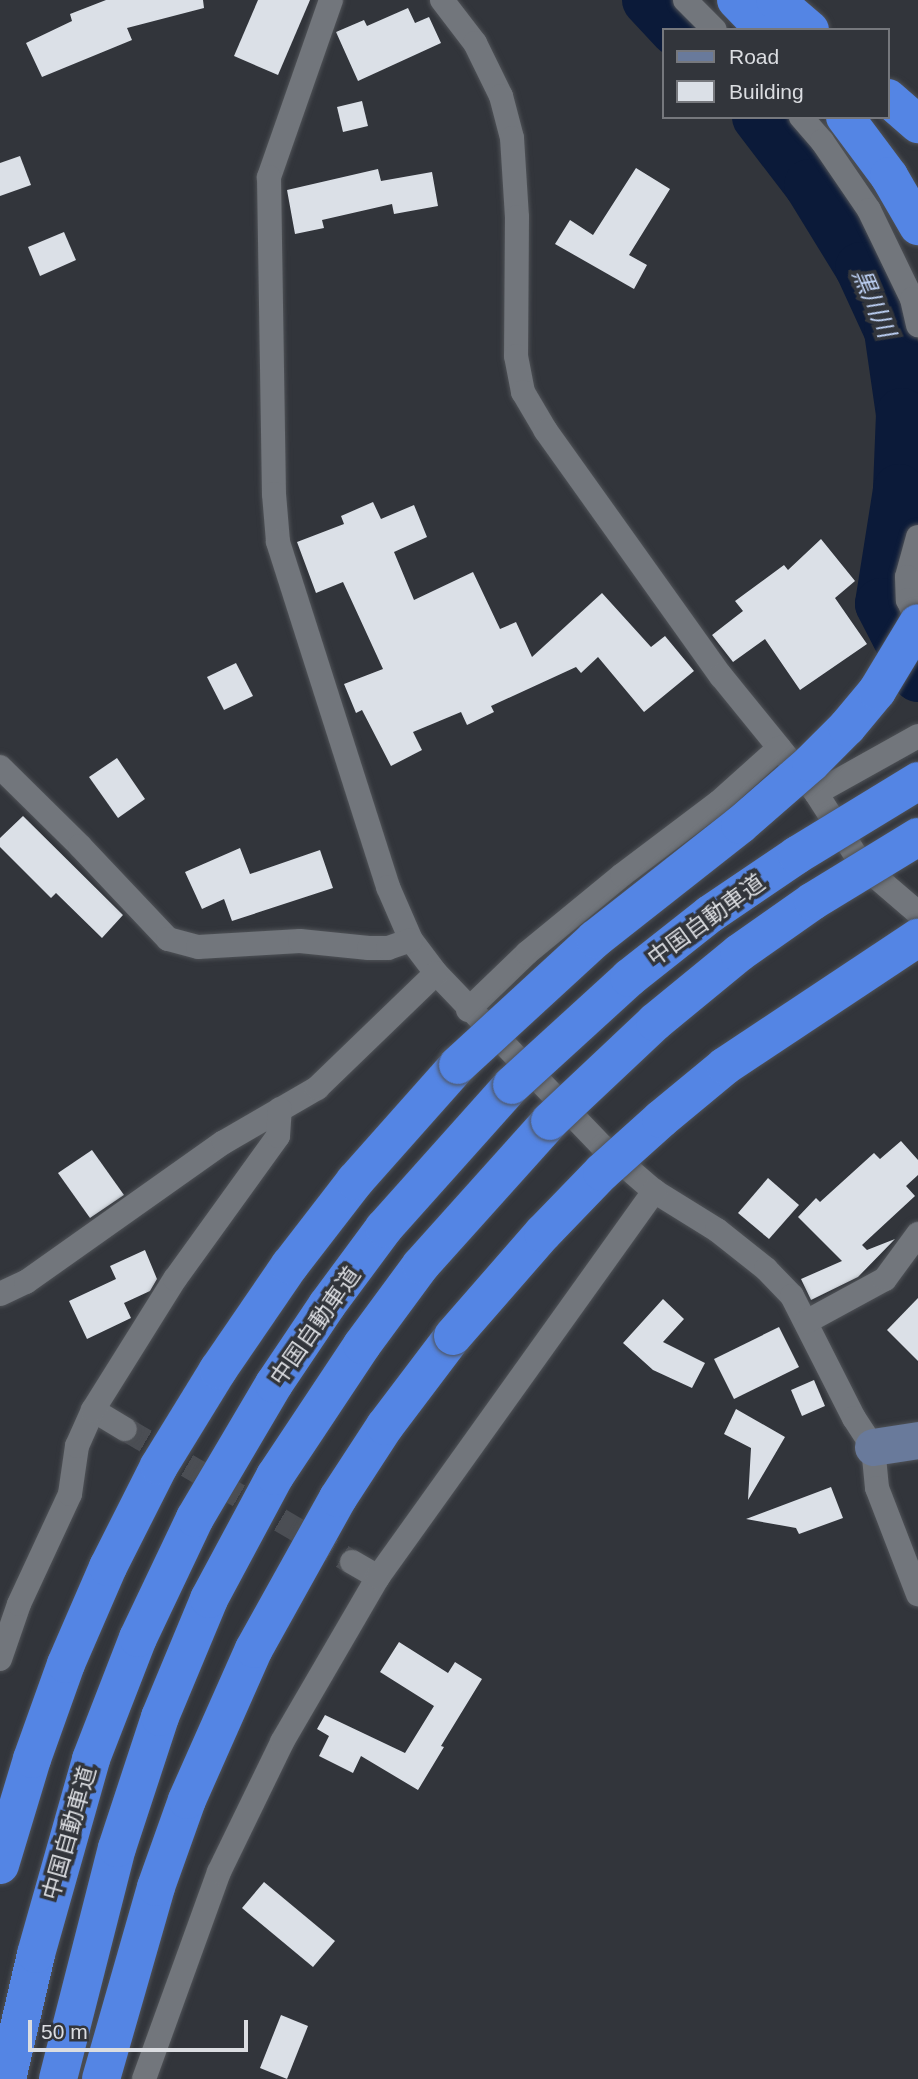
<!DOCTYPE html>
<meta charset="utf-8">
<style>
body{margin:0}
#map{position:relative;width:918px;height:2079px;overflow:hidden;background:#32353b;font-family:Helvetica,"Noto Sans JP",sans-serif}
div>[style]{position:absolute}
.river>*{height:52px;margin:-26px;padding:0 26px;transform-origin:26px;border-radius:26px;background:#0b1a39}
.building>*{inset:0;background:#dbe0e7}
.street-tunnel>*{height:24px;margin-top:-12px;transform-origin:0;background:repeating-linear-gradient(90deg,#4b4e54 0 24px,transparent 0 36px)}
.roads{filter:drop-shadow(0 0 2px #4f5257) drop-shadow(0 0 2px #4f5257)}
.street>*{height:24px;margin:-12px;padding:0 12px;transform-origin:12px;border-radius:12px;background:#72767c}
.secondary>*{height:37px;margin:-18.5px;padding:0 18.5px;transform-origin:18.5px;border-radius:18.5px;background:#697a9b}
.highway>*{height:38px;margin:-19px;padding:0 19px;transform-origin:19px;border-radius:19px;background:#5485e4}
.bridges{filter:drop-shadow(0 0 2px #4f5257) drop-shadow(0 0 2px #4f5257)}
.highway-bridge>*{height:38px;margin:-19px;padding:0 19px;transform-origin:19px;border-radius:19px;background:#5485e4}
span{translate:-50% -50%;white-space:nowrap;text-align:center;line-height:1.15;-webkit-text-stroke:7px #32353b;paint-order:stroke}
.street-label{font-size:23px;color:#dbdde1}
.water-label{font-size:24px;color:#c2d6fb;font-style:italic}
.legend{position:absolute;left:662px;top:28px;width:228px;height:91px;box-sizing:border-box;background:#32353b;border:2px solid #76787d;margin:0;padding:9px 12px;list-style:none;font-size:21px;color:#dbdde1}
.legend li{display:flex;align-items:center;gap:14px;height:35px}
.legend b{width:35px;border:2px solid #76787d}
.scale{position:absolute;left:28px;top:2020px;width:220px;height:32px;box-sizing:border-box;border:4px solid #dbdde1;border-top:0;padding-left:9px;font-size:21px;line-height:24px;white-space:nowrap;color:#dbdde1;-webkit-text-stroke:5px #32353b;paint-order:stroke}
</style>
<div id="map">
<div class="river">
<i style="left:648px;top:0;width:41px;rotate:47deg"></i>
<i style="left:758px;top:117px;width:86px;rotate:52.6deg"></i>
<i style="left:810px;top:185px;width:97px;rotate:58.4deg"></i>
<i style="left:861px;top:268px;width:69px;rotate:65.3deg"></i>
<i style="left:890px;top:331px;width:84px;rotate:81.8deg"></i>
<i style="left:902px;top:414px;width:76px;rotate:92.3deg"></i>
<i style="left:899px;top:490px;width:115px;rotate:99deg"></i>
<i style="left:881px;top:604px;width:81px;rotate:62.8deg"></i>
</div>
<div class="building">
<i style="clip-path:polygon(106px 0,203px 0,204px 8px,127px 28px,132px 40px,42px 77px,26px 43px,72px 21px,70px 14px)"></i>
<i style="clip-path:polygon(258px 0,310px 0,278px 75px,234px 56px)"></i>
<i style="clip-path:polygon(408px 8px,415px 23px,429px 17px,441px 43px,358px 81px,336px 32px,364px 20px,367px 26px)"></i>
<i style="clip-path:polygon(362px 101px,368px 126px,343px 132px,337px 107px)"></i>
<i style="clip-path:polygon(20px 156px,31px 185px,0 196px,0 163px)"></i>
<i style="clip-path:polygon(636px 168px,670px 189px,629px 255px,647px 265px,634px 289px,555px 244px,570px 220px,593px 235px)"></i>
<i style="clip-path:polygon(378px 169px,381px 181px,432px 172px,438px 206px,394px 214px,392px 204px,322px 220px,324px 228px,295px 234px,287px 190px)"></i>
<i style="clip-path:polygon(64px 232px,76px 260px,40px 276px,28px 247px)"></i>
<i style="clip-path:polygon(373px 502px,381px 519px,414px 505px,427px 537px,394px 552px,414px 600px,473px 572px,500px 629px,516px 622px,532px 657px,602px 593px,651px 647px,665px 636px,694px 671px,644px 712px,598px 657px,581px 673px,576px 667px,491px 706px,494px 712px,467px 725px,461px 712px,413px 732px,422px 750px,391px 766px,362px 710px,356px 713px,344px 684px,383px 669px,343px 582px,316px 593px,297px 542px,344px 524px,341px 516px)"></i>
<i style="clip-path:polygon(821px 539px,855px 581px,835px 598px,867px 644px,800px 690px,765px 639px,733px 662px,712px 635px,743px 611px,735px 601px,784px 565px,788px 570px)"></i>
<i style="clip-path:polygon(236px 663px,253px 696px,224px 710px,207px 677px)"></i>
<i style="clip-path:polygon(117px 758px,145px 799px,118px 818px,89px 777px)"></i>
<i style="clip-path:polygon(23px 816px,123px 915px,102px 938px,56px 893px,51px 898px,0 847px,0 838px)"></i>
<i style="clip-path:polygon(240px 848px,250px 874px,320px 850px,333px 888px,232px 921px,224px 899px,202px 909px,185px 872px)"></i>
<i style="clip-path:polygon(901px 1141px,918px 1160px,918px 1175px,906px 1186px,915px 1196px,862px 1245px,867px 1250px,895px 1239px,858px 1277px,811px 1300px,801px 1279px,842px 1261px,798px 1217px,816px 1198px,820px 1202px,874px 1153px,880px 1159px)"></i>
<i style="clip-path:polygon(92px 1150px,124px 1195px,90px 1218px,58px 1173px)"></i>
<i style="clip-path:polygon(768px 1178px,799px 1205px,769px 1239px,738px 1213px)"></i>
<i style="clip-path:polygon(145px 1250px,157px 1279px,150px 1291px,124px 1303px,131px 1318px,87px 1339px,69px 1301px,116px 1279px,110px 1266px)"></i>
<i style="clip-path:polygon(918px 1298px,918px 1361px,887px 1330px)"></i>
<i style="clip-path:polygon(663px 1299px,684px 1319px,663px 1342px,705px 1363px,692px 1388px,653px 1370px,623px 1343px)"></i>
<i style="clip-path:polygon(779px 1327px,799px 1367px,734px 1399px,714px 1359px)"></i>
<i style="clip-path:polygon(814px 1380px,825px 1406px,802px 1416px,791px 1390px)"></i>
<i style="clip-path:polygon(736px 1409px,785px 1437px,748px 1500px,751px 1448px,724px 1434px)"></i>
<i style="clip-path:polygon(831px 1487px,843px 1518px,799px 1534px,796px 1528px,746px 1519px)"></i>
<i style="clip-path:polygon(399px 1642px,448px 1673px,455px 1662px,482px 1679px,441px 1746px,444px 1747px,418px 1790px,361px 1756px,353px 1773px,319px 1756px,329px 1736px,317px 1729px,325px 1715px,405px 1753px,434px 1706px,380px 1672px)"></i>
<i style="clip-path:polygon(264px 1882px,335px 1941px,313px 1967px,242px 1908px)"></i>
<i style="clip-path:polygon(281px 2015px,308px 2026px,287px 2079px,260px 2068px)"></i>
</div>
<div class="street-tunnel">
<i style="left:125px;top:1429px;width:263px;rotate:30.4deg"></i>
</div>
<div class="roads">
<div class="street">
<i style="left:331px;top:0;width:188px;rotate:109.3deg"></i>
<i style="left:269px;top:177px;width:317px;rotate:89.1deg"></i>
<i style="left:274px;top:494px;width:48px;rotate:85.2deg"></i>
<i style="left:278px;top:542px;width:362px;rotate:72.3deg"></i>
<i style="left:388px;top:887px;width:58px;rotate:66.5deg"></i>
<i style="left:411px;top:940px;width:41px;rotate:52.9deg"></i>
<i style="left:436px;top:973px;width:240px;rotate:46.2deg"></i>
<i style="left:602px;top:1146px;width:69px;rotate:40.9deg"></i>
<i style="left:654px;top:1191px;width:74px;rotate:31.8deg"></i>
<i style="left:717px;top:1230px;width:63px;rotate:38.5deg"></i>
<i style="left:766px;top:1269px;width:37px;rotate:46deg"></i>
<i style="left:792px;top:1296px;width:137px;rotate:63.1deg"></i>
<i style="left:854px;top:1418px;width:35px;rotate:57deg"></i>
<i style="left:873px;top:1447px;width:41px;rotate:84.4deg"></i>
<i style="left:877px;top:1488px;width:114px;rotate:68.9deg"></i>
<i style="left:442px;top:0;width:54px;rotate:52.5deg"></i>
<i style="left:475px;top:43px;width:59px;rotate:63.9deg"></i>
<i style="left:501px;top:96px;width:43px;rotate:75.3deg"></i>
<i style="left:512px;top:138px;width:79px;rotate:86.4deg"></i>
<i style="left:517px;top:217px;width:139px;rotate:90.4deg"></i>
<i style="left:516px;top:356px;width:37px;rotate:79deg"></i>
<i style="left:523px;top:392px;width:45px;rotate:59.5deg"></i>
<i style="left:546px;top:431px;width:301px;rotate:54.5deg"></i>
<i style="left:721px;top:676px;width:151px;rotate:50.9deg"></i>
<i style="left:816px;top:793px;width:85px;rotate:57.4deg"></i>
<i style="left:862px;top:865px;width:74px;rotate:40.6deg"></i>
<i style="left:685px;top:0;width:42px;rotate:45deg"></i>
<i style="left:801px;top:117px;width:32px;rotate:49deg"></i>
<i style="left:822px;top:141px;width:83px;rotate:55.7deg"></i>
<i style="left:869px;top:210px;width:99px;rotate:64.2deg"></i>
<i style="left:912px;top:299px;width:27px;rotate:77deg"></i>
<i style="left:918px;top:537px;width:41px;rotate:105.4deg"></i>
<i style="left:907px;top:577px;width:23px;rotate:88deg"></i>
<i style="left:908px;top:600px;width:23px;rotate:65deg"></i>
<i style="left:0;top:767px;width:112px;rotate:44.6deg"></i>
<i style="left:80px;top:846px;width:128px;rotate:46.6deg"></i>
<i style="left:168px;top:939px;width:31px;rotate:15deg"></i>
<i style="left:198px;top:947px;width:102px;rotate:-3.4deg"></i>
<i style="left:300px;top:941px;width:69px;rotate:5.8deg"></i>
<i style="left:369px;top:948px;width:19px"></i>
<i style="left:388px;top:948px;width:24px;rotate:-19deg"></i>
<i style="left:816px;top:793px;width:117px;rotate:-29.2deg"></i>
<i style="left:468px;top:1010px;width:82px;rotate:-44deg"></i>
<i style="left:527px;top:953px;width:123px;rotate:-39.4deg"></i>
<i style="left:622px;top:875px;width:121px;rotate:-37deg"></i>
<i style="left:719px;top:802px;width:81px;rotate:-42deg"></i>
<i style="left:0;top:1294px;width:29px;rotate:-25deg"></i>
<i style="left:26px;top:1282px;width:242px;rotate:-35.3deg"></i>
<i style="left:224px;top:1142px;width:108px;rotate:-30.1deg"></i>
<i style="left:317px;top:1088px;width:165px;rotate:-44deg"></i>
<i style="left:806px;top:1322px;width:90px;rotate:-28.6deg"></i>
<i style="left:885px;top:1279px;width:56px;rotate:-53.7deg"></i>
<i style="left:93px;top:1410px;width:37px;rotate:31deg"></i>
<i style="left:352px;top:1562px;width:30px;rotate:30deg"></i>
<i style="left:0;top:1659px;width:58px;rotate:-70.9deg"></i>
<i style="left:19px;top:1604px;width:121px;rotate:-65.1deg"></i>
<i style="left:70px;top:1494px;width:49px;rotate:-81.7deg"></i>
<i style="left:77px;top:1446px;width:39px;rotate:-66deg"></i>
<i style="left:93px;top:1410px;width:155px;rotate:-58deg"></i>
<i style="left:175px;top:1279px;width:176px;rotate:-54.2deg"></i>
<i style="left:278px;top:1136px;width:27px;rotate:-86deg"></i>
<i style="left:144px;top:2079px;width:220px;rotate:-70.1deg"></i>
<i style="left:219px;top:1872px;width:144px;rotate:-64.1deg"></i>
<i style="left:282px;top:1742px;width:191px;rotate:-59.8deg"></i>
<i style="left:378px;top:1577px;width:475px;rotate:-54.4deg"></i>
</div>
<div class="secondary">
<i style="left:873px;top:1447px;width:46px;rotate:-8.8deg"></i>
</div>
<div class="highway">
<i style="left:736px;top:0;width:42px;rotate:46deg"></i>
<i style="left:775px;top:0;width:46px;rotate:40.6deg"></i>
<i style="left:888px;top:98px;width:40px;rotate:41deg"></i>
<i style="left:845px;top:117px;width:74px;rotate:53.3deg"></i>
<i style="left:889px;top:176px;width:58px;rotate:59.9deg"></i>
<i style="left:0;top:1865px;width:111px;rotate:-73.2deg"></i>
<i style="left:32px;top:1759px;width:101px;rotate:-70.3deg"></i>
<i style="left:66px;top:1664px;width:106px;rotate:-66.6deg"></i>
<i style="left:108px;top:1567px;width:113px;rotate:-63.2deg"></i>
<i style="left:159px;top:1466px;width:113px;rotate:-58.4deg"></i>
<i style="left:218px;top:1370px;width:127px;rotate:-55.6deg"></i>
<i style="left:290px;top:1265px;width:106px;rotate:-52.3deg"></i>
<i style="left:355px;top:1181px;width:155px;rotate:-48.4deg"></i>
<i style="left:7px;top:2079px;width:128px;rotate:-76.9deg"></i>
<i style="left:36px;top:1954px;width:203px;rotate:-74.2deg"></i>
<i style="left:91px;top:1759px;width:130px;rotate:-68.8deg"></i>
<i style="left:138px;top:1638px;width:133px;rotate:-64.6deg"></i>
<i style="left:195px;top:1518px;width:156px;rotate:-59.5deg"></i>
<i style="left:274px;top:1384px;width:95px;rotate:-56.1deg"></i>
<i style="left:327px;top:1305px;width:96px;rotate:-53.5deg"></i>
<i style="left:384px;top:1228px;width:192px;rotate:-48.2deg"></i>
<i style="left:58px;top:2079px;width:238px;rotate:-75.7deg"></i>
<i style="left:117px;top:1848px;width:138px;rotate:-71.8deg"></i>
<i style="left:160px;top:1717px;width:128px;rotate:-67.4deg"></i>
<i style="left:209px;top:1599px;width:140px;rotate:-61.8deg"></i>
<i style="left:275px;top:1476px;width:157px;rotate:-56.4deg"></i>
<i style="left:362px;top:1345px;width:99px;rotate:-53.6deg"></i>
<i style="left:421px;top:1265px;width:193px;rotate:-48.1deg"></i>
<i style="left:101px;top:2079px;width:200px;rotate:-74deg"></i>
<i style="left:156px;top:1887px;width:92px;rotate:-70.4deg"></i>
<i style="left:187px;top:1800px;width:165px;rotate:-66.1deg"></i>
<i style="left:254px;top:1649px;width:173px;rotate:-60.9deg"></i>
<i style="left:338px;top:1498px;width:86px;rotate:-56.9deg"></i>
<i style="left:385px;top:1426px;width:113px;rotate:-52.9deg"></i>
</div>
</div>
<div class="bridges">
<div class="highway-bridge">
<i style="left:458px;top:1065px;width:186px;rotate:-42.6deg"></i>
<i style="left:595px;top:939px;width:184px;rotate:-38.2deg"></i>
<i style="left:740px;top:825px;width:94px;rotate:-41.1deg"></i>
<i style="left:811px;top:763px;width:51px;rotate:-45deg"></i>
<i style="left:847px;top:727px;width:47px;rotate:-50.2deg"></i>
<i style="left:877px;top:691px;width:79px;rotate:-58.9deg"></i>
<i style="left:512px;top:1085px;width:159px;rotate:-42.4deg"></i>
<i style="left:629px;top:978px;width:103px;rotate:-38.3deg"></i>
<i style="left:710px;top:914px;width:105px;rotate:-34.1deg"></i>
<i style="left:797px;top:855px;width:142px;rotate:-31.4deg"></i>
<i style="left:550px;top:1121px;width:144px;rotate:-43.3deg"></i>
<i style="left:655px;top:1022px;width:109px;rotate:-39.4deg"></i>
<i style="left:739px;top:953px;width:90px;rotate:-35.1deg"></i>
<i style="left:813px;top:901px;width:123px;rotate:-31.4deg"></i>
<i style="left:453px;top:1336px;width:137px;rotate:-48.9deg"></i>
<i style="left:543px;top:1233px;width:85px;rotate:-46deg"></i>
<i style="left:602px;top:1172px;width:79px;rotate:-41.9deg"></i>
<i style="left:661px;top:1119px;width:83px;rotate:-39.6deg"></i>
<i style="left:725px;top:1066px;width:232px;rotate:-33.6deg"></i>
</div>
</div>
<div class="street-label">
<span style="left:706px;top:920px;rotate:-36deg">中国自動車道</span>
<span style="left:315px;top:1326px;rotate:-55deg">中国自動車道</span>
<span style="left:69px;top:1833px;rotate:-74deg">中国自動車道</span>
</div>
<div class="water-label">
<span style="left:874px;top:303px;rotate:67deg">黒川川</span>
</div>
<ul class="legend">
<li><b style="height:9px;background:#697a9b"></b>Road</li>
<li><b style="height:19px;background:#dbe0e7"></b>Building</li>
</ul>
<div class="scale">50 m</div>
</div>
